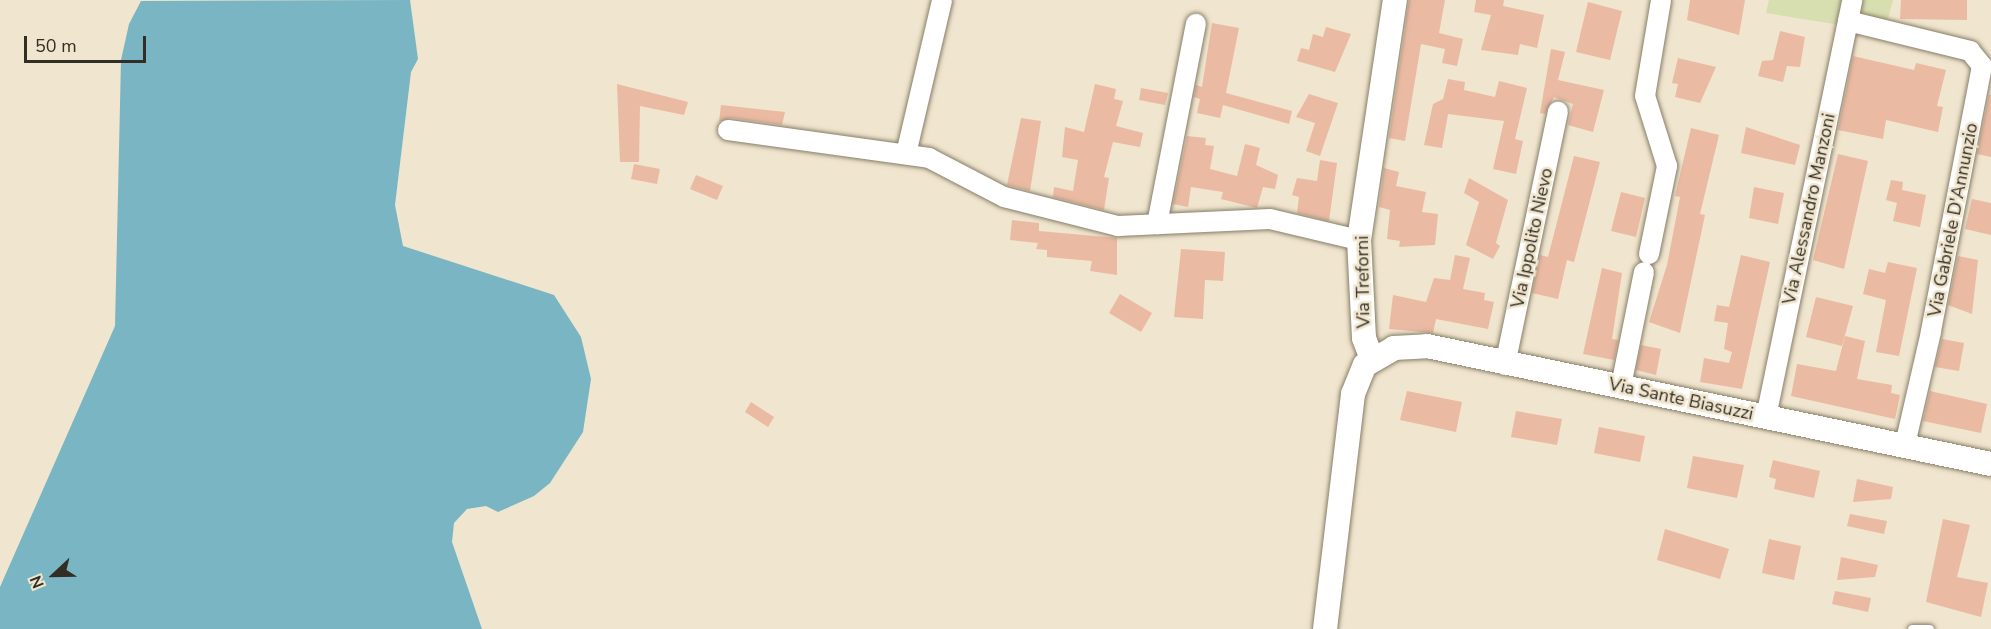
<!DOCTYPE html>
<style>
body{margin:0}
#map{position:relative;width:1991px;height:629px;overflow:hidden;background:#f0e5ce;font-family:"Nunito Sans",sans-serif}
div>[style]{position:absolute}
.green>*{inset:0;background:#d7deb0}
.water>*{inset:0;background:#7ab5c4}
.building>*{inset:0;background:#ebbaa3}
.roads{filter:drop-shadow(0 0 2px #877e68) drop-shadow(0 0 2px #877e68)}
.service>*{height:9px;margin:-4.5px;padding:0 4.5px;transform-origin:4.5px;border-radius:4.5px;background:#fff}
.minor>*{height:20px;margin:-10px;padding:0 10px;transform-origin:10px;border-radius:10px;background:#fff}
.tertiary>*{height:24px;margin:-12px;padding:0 12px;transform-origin:12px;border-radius:12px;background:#fff}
span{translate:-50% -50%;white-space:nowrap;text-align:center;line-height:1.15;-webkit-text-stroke:5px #f0e5ce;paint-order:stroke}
.street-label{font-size:18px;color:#322e25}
.north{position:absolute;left:24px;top:545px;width:60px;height:60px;-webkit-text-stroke:4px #f0e5ce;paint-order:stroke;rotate:248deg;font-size:16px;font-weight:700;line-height:24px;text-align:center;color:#322e25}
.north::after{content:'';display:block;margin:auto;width:21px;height:27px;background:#322e25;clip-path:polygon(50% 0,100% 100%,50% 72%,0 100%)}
.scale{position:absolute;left:24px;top:36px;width:122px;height:27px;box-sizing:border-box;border:3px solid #322e25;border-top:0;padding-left:8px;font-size:18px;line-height:21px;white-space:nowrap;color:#322e25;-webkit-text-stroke:4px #f0e5ce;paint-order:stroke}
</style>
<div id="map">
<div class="green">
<i style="clip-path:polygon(1769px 0,1893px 0,1884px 32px,1766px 13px)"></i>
</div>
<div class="water">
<i style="clip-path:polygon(410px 0,418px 59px,411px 72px,395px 205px,403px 246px,554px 295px,581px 337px,591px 379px,583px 432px,550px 483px,534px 496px,498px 512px,486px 506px,467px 509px,454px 523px,452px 542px,482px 629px,0 629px,0 587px,115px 326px,121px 60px,129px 24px,141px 1px)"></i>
</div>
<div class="building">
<i style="clip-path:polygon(1409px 0,1445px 0,1439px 33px,1463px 39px,1457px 66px,1442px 63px,1445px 49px,1421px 44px,1405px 141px,1389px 138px)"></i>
<i style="clip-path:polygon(1476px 0,1504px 0,1503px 6px,1544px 15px,1537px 48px,1520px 44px,1518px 55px,1481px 50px,1491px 15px,1474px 12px)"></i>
<i style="clip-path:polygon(1690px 0,1745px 0,1739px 35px,1687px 20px)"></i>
<i style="clip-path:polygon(1901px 0,1967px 0,1967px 20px,1900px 19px)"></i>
<i style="clip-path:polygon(1588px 2px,1622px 11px,1610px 60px,1576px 52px)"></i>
<i style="clip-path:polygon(1212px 23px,1239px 28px,1226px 93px,1292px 111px,1289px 124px,1223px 105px,1220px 118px,1197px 113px,1200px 99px,1194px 97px,1196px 85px,1202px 87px)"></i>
<i style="clip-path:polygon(1326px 27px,1351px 34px,1335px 72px,1297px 61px,1301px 48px,1309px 50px,1313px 34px,1323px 37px)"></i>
<i style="clip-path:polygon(1780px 31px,1805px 37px,1800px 67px,1787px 66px,1783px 82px,1758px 76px,1762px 61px,1773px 60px)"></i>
<i style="clip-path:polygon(1551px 49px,1565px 52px,1558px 80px,1604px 90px,1593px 132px,1568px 125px,1573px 104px,1554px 97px,1545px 114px,1540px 113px)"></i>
<i style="clip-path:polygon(1853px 56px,1914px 70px,1916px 63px,1946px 70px,1937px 106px,1943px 107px,1938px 132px,1886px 120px,1883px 139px,1838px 130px)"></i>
<i style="clip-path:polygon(1678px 58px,1716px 67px,1700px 103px,1675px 97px,1678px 84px,1672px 83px)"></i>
<i style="clip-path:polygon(1448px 79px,1465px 82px,1464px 90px,1495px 97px,1499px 81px,1527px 88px,1515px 139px,1523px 141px,1516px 174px,1493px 169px,1504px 121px,1448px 114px,1442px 148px,1424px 145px,1433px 104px,1443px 99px)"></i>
<i style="clip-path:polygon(617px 84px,688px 102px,684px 115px,640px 106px,639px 162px,620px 162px)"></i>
<i style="clip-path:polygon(1095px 84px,1116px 89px,1114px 99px,1123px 101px,1116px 126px,1143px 133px,1140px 147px,1113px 142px,1104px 177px,1109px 178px,1104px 210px,1053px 197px,1054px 187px,1073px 191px,1078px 160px,1062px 157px,1065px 127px,1084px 132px)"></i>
<i style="clip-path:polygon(1141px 88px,1168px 93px,1165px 105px,1139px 100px)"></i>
<i style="clip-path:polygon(1309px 94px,1338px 103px,1320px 156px,1306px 151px,1315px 123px,1296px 117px)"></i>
<i style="clip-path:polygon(1989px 95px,1991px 95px,1991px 157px,1977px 154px)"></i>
<i style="clip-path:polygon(721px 105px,785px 112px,782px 125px,730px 118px,719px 122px)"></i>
<i style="clip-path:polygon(1021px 118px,1041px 121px,1030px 191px,1007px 185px)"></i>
<i style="clip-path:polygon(1746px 127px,1800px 145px,1795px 165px,1741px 153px)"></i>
<i style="clip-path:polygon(1691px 128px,1719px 135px,1700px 214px,1705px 215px,1680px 333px,1649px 322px,1667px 265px,1680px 197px,1675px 196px)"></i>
<i style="clip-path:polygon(1187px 136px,1206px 138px,1205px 145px,1214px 146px,1210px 169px,1237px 176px,1245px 144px,1260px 148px,1256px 165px,1278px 175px,1275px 189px,1263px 187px,1257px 208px,1221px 199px,1223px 192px,1191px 187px,1188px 207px,1173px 204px)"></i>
<i style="clip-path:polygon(1838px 154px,1868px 161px,1844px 269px,1813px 260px)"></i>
<i style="clip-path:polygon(1574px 156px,1600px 162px,1574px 262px,1567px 260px,1558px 299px,1532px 293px,1540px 255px,1548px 257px)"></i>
<i style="clip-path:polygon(1320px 160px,1337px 163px,1329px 221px,1297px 213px,1299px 197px,1292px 195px,1297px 178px,1317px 181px)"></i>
<i style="clip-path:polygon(634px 164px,660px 169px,657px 184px,631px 179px)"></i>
<i style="clip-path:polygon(1384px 168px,1399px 172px,1396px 186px,1426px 192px,1422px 212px,1438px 214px,1435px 245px,1399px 247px,1400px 241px,1387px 239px,1390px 210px,1379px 207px)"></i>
<i style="clip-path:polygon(696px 175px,723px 186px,717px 200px,690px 189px)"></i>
<i style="clip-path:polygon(1469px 178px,1508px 200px,1496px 243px,1500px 246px,1493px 259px,1466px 245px,1479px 202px,1464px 193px)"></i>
<i style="clip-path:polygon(1891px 180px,1903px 182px,1902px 190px,1926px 195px,1920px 227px,1893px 221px,1897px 203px,1886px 200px)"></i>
<i style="clip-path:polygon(1754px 187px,1784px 193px,1778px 224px,1749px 218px)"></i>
<i style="clip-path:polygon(1621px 192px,1645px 198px,1636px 237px,1611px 231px)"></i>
<i style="clip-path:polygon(1972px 199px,1991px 203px,1991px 235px,1965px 229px)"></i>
<i style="clip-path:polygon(1012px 220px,1039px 223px,1039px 231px,1117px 238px,1117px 275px,1090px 271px,1092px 261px,1047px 257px,1047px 250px,1036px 249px,1038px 243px,1010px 240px)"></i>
<i style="clip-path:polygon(1181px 249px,1225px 252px,1223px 281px,1205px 280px,1203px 319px,1174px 317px)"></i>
<i style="clip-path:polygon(1455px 255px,1470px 258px,1463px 289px,1485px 293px,1484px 300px,1494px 302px,1488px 329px,1436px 319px,1433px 333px,1389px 329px,1393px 295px,1426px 302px,1434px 278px,1450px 280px)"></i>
<i style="clip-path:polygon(1741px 255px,1770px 262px,1742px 389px,1700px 382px,1704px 358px,1729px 363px,1732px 352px,1724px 349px,1728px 323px,1714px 321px,1717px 305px,1729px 307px)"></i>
<i style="clip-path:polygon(1958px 256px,1978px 260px,1972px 314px,1948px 305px)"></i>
<i style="clip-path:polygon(1888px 262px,1917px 268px,1899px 356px,1876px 352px,1886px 300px,1863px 294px,1869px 269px,1885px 273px)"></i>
<i style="clip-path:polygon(1602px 268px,1622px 273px,1612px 339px,1618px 340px,1614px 360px,1583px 354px)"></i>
<i style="clip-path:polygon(1120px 294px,1152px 313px,1141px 332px,1109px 313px)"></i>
<i style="clip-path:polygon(1816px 297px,1853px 306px,1842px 346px,1806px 337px)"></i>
<i style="clip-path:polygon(1845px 336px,1865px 341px,1857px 379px,1892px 385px,1891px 393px,1900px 395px,1895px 419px,1791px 396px,1797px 364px,1836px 371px)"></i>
<i style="clip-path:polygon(1942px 339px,1964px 343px,1959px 371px,1935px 367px)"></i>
<i style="clip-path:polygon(1641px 345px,1661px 349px,1656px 375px,1636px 370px)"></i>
<i style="clip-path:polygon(1407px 391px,1462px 402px,1456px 432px,1400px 420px)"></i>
<i style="clip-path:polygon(1930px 391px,1987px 404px,1981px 433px,1923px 421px)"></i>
<i style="clip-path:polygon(751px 402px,774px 417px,768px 427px,745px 412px)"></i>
<i style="clip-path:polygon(1516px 411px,1562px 419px,1557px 445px,1511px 437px)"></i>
<i style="clip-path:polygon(1599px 427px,1645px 436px,1640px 462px,1594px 453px)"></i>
<i style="clip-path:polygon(1693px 456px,1744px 465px,1737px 498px,1687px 488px)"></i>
<i style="clip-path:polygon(1773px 460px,1820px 471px,1814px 498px,1774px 489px,1776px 479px,1769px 477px)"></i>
<i style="clip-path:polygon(1857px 479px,1893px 487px,1891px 499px,1853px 502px)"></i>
<i style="clip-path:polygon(1850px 514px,1887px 521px,1884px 534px,1847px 526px)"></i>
<i style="clip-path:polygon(1943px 519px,1970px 525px,1957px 577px,1988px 583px,1981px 617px,1926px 602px)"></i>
<i style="clip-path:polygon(1665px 529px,1729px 549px,1720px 579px,1657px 560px)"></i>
<i style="clip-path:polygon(1769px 539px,1801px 546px,1794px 580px,1762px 573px)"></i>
<i style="clip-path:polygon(1841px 557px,1878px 565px,1875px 577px,1837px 580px)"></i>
<i style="clip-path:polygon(1835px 591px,1871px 598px,1868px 612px,1832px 604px)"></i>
</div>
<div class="roads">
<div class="service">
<i style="left:1912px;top:629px;width:17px"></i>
</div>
<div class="minor">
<i style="left:1848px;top:21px;width:126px;rotate:13.8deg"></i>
<i style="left:1970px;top:51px;width:19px;rotate:51deg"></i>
<i style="left:1982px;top:66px;width:271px;rotate:100.9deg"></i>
<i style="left:1931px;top:332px;width:116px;rotate:103deg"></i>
<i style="left:728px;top:130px;width:203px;rotate:7.9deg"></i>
<i style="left:929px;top:158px;width:85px;rotate:27.5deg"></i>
<i style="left:1004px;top:197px;width:118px;rotate:14.3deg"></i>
<i style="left:1118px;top:226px;width:152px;rotate:-2.6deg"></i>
<i style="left:1270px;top:219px;width:91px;rotate:13.3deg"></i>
<i style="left:906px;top:154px;width:158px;rotate:-76.8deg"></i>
<i style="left:1157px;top:224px;width:204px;rotate:-79deg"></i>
<i style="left:1649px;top:254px;width:90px;rotate:-78.4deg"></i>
<i style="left:1667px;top:166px;width:73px;rotate:-107.4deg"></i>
<i style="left:1645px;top:96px;width:97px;rotate:-80.5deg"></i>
<i style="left:1505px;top:365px;width:259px;rotate:-78.2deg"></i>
<i style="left:1621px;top:386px;width:116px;rotate:-78.6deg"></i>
<i style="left:1766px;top:417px;width:426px;rotate:-78.3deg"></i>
</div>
<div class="tertiary">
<i style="left:1372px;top:359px;width:22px;rotate:-111deg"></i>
<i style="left:1364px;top:338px;width:98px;rotate:-92.9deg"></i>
<i style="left:1359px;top:240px;width:243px;rotate:-81.5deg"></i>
<i style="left:1325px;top:629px;width:237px;rotate:-83.2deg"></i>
<i style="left:1353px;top:394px;width:31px;rotate:-68deg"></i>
<i style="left:1365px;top:365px;width:34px;rotate:-30deg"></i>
<i style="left:1394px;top:348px;width:33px;rotate:-3deg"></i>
<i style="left:1427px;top:346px;width:576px;rotate:11.82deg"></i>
</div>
</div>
<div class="street-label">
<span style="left:1809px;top:209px;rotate:-78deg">Via Alessandro Manzoni</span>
<span style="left:1953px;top:220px;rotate:-79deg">Via Gabriele D'Annunzio</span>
<span style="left:1532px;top:238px;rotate:-78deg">Via Ippolito Nievo</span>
<span style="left:1363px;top:282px;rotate:-91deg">Via Treforni</span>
<span style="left:1681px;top:399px;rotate:12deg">Via Sante Biasuzzi</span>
</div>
<div class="north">N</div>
<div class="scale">50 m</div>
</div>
